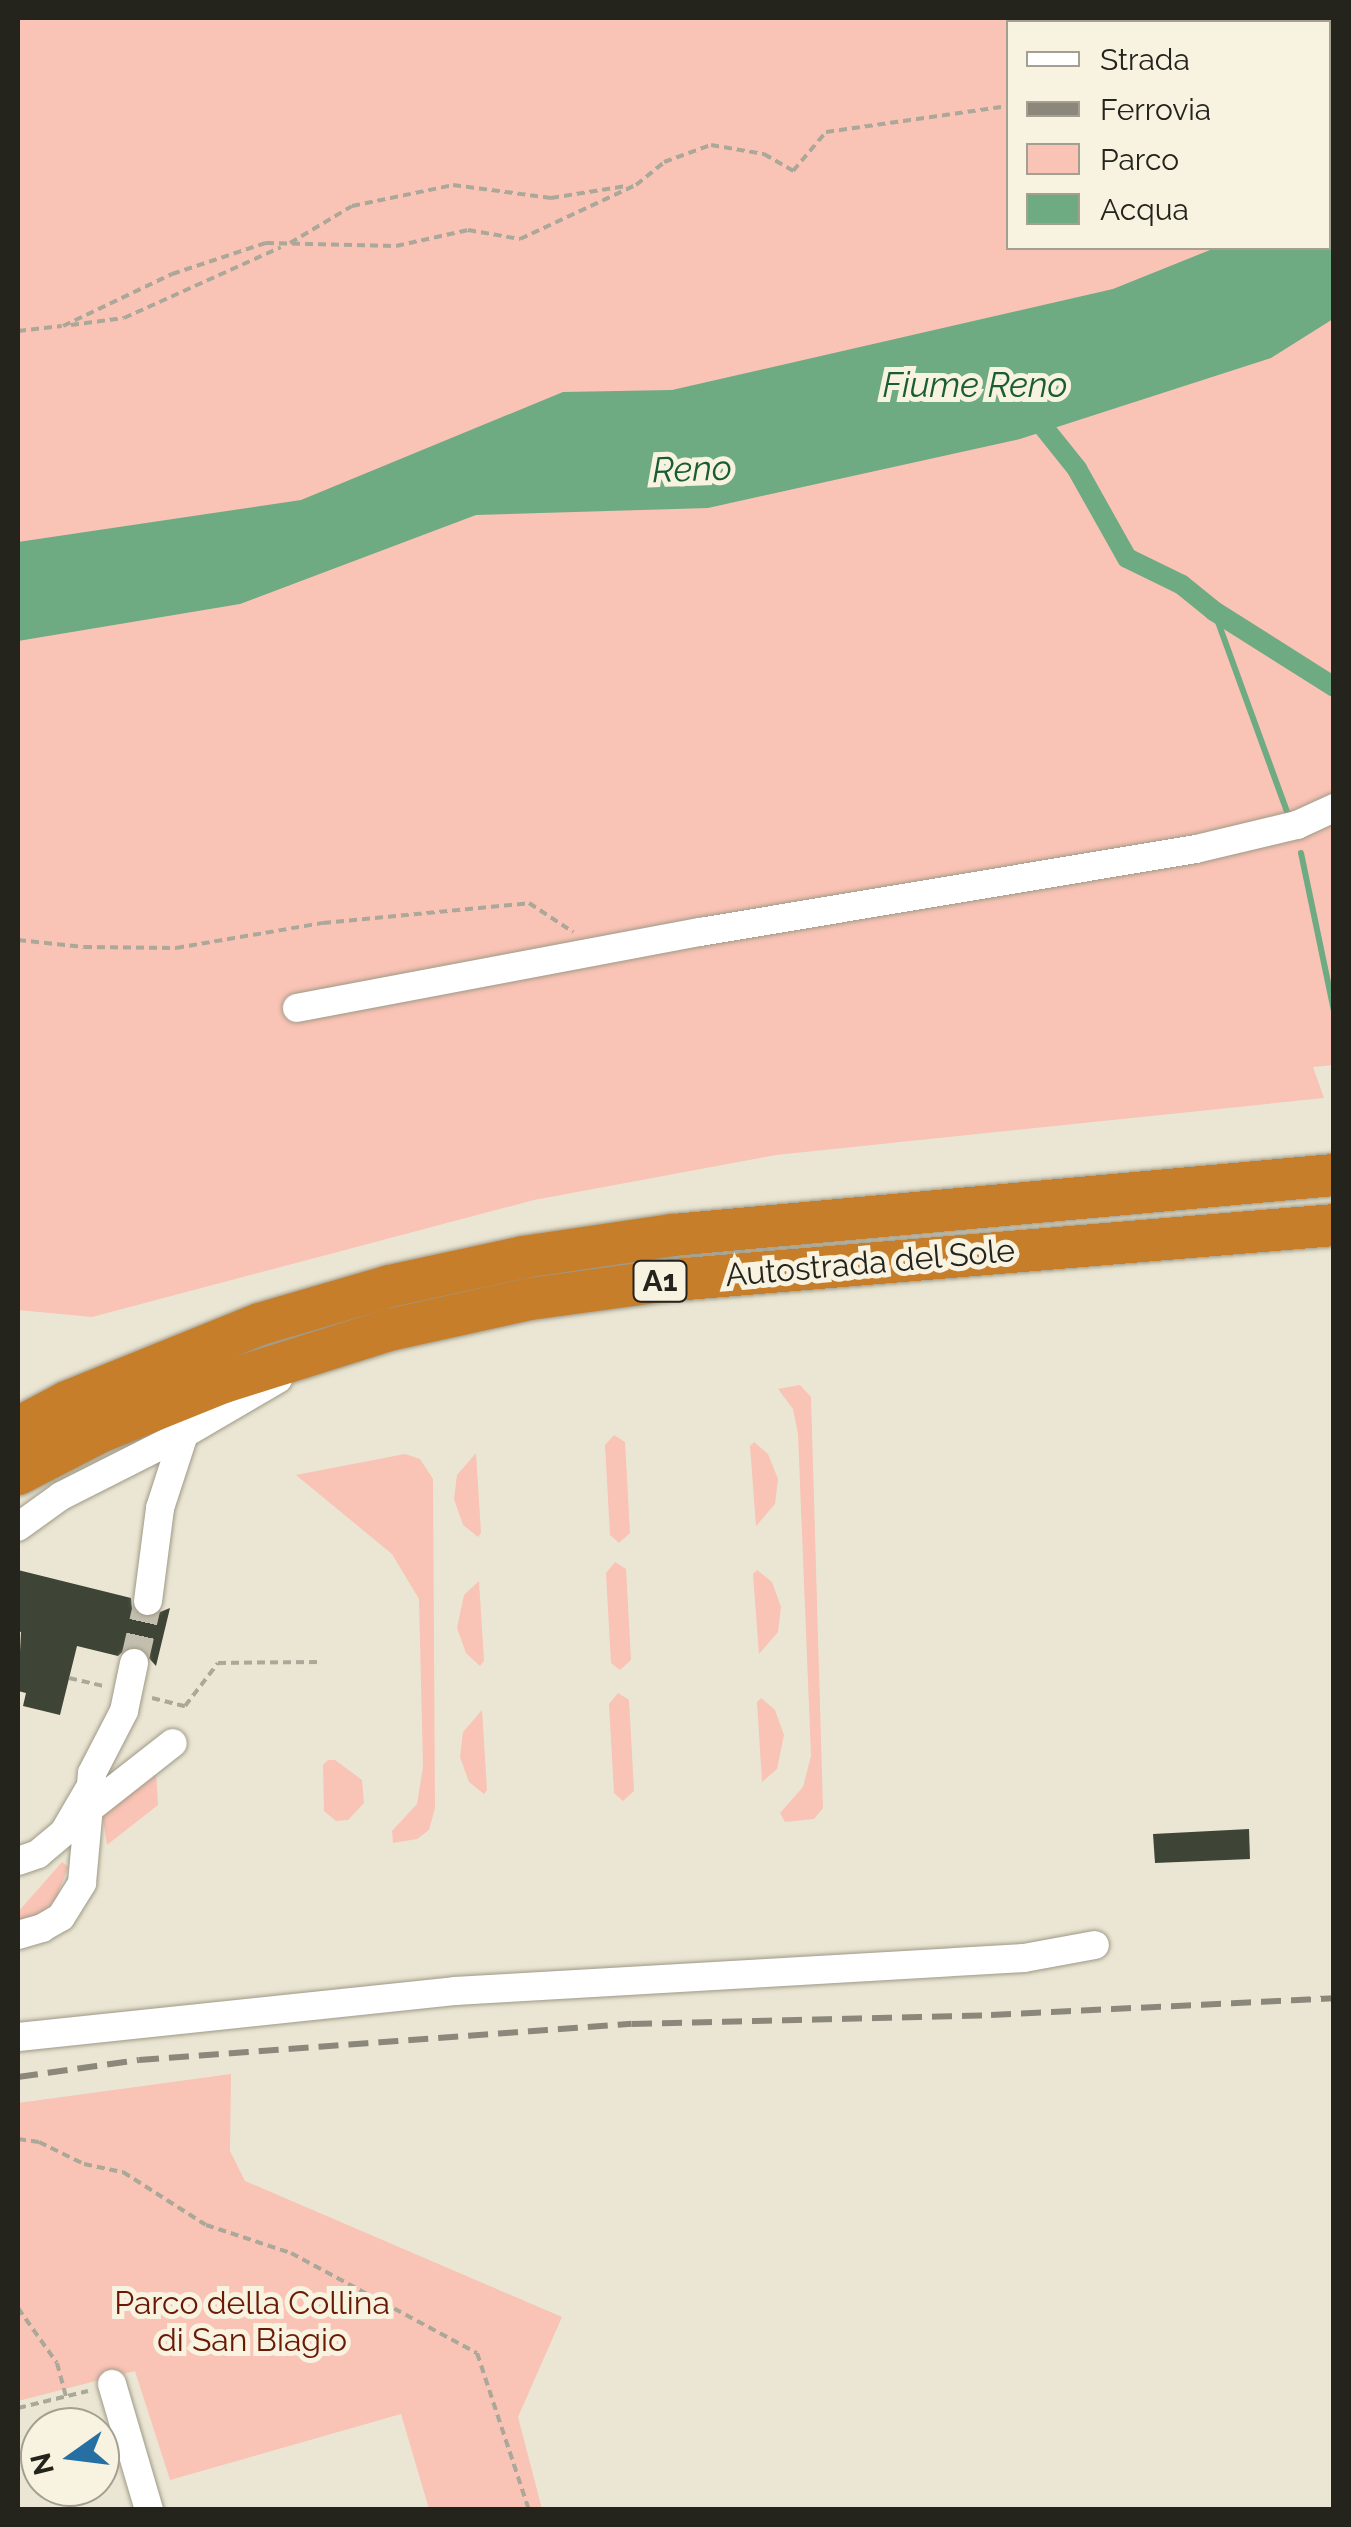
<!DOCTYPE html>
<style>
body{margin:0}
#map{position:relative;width:1351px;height:2527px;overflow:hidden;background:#ebe6d3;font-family:Raleway,sans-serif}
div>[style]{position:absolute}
.green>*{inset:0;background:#f9c3b5}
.water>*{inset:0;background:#6eab82}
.stream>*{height:6px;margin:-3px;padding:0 3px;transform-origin:3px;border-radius:3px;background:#6eab82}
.canal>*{height:20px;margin:-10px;padding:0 10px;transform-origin:10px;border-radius:10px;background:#6eab82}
.building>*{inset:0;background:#3f4536}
.minor-tunnel>*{height:28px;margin-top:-14px;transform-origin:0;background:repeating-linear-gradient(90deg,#c3bfae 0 28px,transparent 0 42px)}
.path>*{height:4px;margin-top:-2px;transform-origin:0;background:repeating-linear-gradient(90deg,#aba899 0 8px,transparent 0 13px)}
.roads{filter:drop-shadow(0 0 2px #9e9987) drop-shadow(0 0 2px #9e9987)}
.minor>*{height:28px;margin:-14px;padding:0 14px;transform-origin:14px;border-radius:14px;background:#fff}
.highway>*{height:42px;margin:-21px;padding:0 21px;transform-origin:21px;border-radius:21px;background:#c77e2b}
.rail>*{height:6px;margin-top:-3px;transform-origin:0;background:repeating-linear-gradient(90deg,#8b887b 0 20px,transparent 0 30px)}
span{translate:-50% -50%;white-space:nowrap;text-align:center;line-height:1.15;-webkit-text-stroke:10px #f8f3e0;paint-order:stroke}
.shield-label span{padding:2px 8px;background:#f8f3e0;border:2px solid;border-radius:8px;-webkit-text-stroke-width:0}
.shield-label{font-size:30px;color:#24231c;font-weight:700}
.street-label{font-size:32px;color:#24231c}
.park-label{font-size:32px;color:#6a1a04}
.water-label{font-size:35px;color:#185d36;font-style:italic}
.frame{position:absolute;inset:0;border:20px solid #24231c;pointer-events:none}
.legend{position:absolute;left:1006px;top:20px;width:325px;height:230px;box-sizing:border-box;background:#f8f3e0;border:2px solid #a3a092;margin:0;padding:12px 18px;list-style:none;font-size:30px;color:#24231c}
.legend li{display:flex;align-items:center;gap:20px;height:50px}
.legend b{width:50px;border:2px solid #a3a092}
.north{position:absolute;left:20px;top:2407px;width:100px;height:100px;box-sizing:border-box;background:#f8f3e0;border:2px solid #a3a092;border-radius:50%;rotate:256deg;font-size:28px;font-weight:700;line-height:40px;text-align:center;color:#24231c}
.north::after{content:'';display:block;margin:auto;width:35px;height:45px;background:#256fa3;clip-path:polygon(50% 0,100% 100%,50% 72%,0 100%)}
</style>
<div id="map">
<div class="green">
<i style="clip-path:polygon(evenodd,18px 18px,1333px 18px,1334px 1065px,1313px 1067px,1324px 1098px,776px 1155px,534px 1200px,92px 1317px,18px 1310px,18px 18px,1008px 22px,1328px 22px,1328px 248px,1008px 248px,1008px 22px)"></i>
<i style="clip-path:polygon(800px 1385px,811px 1397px,823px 1808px,814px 1819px,785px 1822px,780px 1813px,803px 1787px,811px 1756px,798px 1434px,793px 1409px,778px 1389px)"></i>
<i style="clip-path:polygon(614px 1435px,625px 1442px,630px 1533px,619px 1543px,610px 1535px,605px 1445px)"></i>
<i style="clip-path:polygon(754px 1442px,768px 1454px,778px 1479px,775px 1504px,756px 1526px,750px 1446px)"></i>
<i style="clip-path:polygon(476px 1453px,481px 1533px,478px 1537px,463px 1525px,454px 1499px,457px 1475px)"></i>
<i style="clip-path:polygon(405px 1454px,420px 1459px,433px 1479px,435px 1808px,429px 1830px,417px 1839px,393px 1843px,392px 1831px,417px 1804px,423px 1767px,419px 1599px,392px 1554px,296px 1475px)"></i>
<i style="clip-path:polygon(615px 1562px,626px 1569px,631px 1660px,620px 1670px,611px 1663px,606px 1573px)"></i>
<i style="clip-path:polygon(757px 1570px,772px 1582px,781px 1607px,778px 1632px,759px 1654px,753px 1574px)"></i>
<i style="clip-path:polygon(479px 1581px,484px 1661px,480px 1666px,466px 1653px,457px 1628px,464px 1595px)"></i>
<i style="clip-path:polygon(618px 1693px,629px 1700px,634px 1791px,623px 1801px,614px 1793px,609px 1704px)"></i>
<i style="clip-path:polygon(761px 1698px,775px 1710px,784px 1735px,777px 1769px,762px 1782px,757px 1702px)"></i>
<i style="clip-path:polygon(482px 1710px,487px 1790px,484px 1794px,469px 1782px,460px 1757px,463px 1732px)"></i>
<i style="clip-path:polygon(328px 1760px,335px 1760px,362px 1780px,364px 1803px,348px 1820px,336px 1821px,324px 1811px,323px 1765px)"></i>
<i style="clip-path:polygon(156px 1771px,158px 1805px,107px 1845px,102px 1813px)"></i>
<i style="clip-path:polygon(62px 1862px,68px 1867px,56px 1899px,41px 1914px,18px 1924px,18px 1912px)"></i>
<i style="clip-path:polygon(231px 2074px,230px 2151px,245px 2181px,562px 2317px,518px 2417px,542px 2509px,429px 2509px,401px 2414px,170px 2480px,135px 2371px,18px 2401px,18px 2103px)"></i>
</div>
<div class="water">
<i style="clip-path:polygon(1333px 204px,1333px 319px,1271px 358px,1020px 439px,708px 508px,476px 515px,240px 604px,18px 641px,18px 542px,301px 500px,563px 392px,672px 390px,1113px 289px,1215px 248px,1328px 248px,1329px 206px)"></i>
</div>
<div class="stream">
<i style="left:1302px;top:18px;width:5px;rotate:53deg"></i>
<i style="left:1214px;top:611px;width:216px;rotate:70deg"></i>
<i style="left:1301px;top:853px;width:161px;rotate:78.2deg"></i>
</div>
<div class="canal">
<i style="left:1029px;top:409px;width:77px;rotate:51.3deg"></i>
<i style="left:1077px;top:469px;width:102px;rotate:60.7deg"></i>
<i style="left:1127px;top:558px;width:61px;rotate:26.1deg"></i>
<i style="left:1182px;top:585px;width:41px;rotate:39.1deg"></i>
<i style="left:1214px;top:611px;width:142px;rotate:32.3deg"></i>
</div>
<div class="building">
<i style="clip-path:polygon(18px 1570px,131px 1598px,132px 1609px,145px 1618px,170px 1608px,156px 1666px,138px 1646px,128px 1647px,118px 1656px,77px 1646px,60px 1715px,23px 1706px,26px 1693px,18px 1691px,21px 1632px,18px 1631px)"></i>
<i style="clip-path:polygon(1249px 1829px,1250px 1859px,1155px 1863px,1153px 1834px)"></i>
</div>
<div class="minor-tunnel">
<i style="left:134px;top:1663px;width:64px;rotate:-77.3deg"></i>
</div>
<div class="path">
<i style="left:1328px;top:76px;width:7px;rotate:-27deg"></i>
<i style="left:290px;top:243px;width:72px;rotate:-30.8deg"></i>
<i style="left:352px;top:206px;width:103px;rotate:-11.7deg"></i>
<i style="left:453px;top:185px;width:99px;rotate:7.6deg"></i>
<i style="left:551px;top:198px;width:76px;rotate:-9.1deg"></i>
<i style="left:71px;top:325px;width:53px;rotate:-7.5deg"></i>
<i style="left:124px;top:318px;width:172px;rotate:-24.3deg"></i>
<i style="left:63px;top:326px;width:121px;rotate:-25.5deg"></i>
<i style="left:172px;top:274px;width:99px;rotate:-18.3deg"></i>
<i style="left:266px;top:243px;width:130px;rotate:1.3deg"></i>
<i style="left:396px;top:246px;width:74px;rotate:-12.5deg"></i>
<i style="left:468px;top:230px;width:53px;rotate:9.8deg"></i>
<i style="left:520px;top:239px;width:128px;rotate:-25deg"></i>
<i style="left:636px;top:185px;width:36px;rotate:-39deg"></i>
<i style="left:664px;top:162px;width:50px;rotate:-19.9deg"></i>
<i style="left:711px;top:145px;width:54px;rotate:9.6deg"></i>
<i style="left:764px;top:154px;width:34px;rotate:30deg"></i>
<i style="left:793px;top:171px;width:51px;rotate:-49.8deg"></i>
<i style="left:826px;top:132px;width:184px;rotate:-8.1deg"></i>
<i style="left:18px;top:331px;width:44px;rotate:-6.5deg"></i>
<i style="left:18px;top:940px;width:66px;rotate:6.1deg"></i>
<i style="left:84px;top:947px;width:92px;rotate:0.6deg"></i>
<i style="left:176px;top:948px;width:149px;rotate:-9.7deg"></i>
<i style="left:323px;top:923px;width:207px;rotate:-5.5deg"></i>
<i style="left:529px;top:903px;width:53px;rotate:33.4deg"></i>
<i style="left:69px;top:1678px;width:36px;rotate:13deg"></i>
<i style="left:152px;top:1698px;width:34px;rotate:14deg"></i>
<i style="left:185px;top:1706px;width:54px;rotate:-52.5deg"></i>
<i style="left:218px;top:1663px;width:104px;rotate:-0.6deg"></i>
<i style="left:18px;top:2139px;width:21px;rotate:8deg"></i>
<i style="left:39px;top:2142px;width:50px;rotate:26.1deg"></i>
<i style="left:84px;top:2164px;width:40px;rotate:12deg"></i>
<i style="left:123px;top:2172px;width:98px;rotate:32.6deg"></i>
<i style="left:206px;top:2225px;width:89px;rotate:18.2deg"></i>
<i style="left:291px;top:2253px;width:211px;rotate:28.3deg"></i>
<i style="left:477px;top:2353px;width:165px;rotate:71.7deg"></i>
<i style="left:18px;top:2308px;width:67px;rotate:54.7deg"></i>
<i style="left:57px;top:2363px;width:35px;rotate:75deg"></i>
<i style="left:18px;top:2408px;width:72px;rotate:-13.7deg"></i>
</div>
<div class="roads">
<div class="minor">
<i style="left:297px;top:1008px;width:410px;rotate:-10.7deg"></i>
<i style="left:700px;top:932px;width:503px;rotate:-9.5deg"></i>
<i style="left:1196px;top:849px;width:104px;rotate:-13.4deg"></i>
<i style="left:1297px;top:825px;width:41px;rotate:-24.7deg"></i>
<i style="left:18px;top:1527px;width:53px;rotate:-35.8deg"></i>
<i style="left:61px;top:1496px;width:138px;rotate:-26.8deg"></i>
<i style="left:184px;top:1434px;width:109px;rotate:-30.3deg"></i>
<i style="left:148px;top:1601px;width:94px;rotate:-82.6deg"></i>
<i style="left:160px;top:1508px;width:78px;rotate:-72deg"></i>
<i style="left:90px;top:1808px;width:105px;rotate:-38.1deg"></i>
<i style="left:18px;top:1861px;width:21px;rotate:-19deg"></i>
<i style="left:38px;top:1854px;width:34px;rotate:-40deg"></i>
<i style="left:64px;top:1832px;width:48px;rotate:-59.7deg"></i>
<i style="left:18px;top:1935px;width:25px;rotate:-16deg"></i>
<i style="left:42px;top:1928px;width:22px;rotate:-30deg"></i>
<i style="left:61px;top:1917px;width:40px;rotate:-58deg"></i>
<i style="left:82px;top:1883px;width:110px;rotate:-84.8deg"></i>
<i style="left:92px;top:1773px;width:70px;rotate:-62.7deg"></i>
<i style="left:124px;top:1711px;width:49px;rotate:-78.2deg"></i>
<i style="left:18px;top:2037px;width:439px;rotate:-6deg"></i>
<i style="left:455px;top:1991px;width:570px;rotate:-3.32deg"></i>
<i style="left:1024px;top:1958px;width:72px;rotate:-10.4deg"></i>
<i style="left:112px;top:2384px;width:131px;rotate:73.6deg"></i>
</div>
<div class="highway">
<i style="left:18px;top:1428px;width:55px;rotate:-28deg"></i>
<i style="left:67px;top:1402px;width:208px;rotate:-22deg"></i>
<i style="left:260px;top:1324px;width:135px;rotate:-16.3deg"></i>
<i style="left:390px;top:1286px;width:137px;rotate:-12.2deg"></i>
<i style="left:524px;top:1257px;width:151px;rotate:-8.4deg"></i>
<i style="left:673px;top:1235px;width:664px;rotate:-5.19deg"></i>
<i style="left:18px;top:1474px;width:94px;rotate:-27.1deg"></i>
<i style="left:102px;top:1431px;width:131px;rotate:-21.9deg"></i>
<i style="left:224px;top:1382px;width:173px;rotate:-17.5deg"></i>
<i style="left:389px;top:1330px;width:144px;rotate:-12.4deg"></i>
<i style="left:530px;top:1299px;width:133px;rotate:-7.8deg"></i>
<i style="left:662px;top:1281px;width:674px;rotate:-4.76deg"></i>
</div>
</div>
<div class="rail">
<i style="left:18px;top:2077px;width:122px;rotate:-8deg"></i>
<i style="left:139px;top:2060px;width:494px;rotate:-4.2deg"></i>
<i style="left:632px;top:2024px;width:359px;rotate:-1.4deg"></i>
<i style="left:991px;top:2015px;width:343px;rotate:-2.8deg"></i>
</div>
<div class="shield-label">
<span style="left:660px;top:1281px">A1</span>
</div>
<div class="street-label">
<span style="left:870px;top:1263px;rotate:-5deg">Autostrada del Sole</span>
</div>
<div class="park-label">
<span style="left:252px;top:2322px">Parco della Collina<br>di San Biagio</span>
</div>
<div class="water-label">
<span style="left:975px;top:385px">Fiume Reno</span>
<span style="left:692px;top:469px;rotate:-2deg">Reno</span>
</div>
<div class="frame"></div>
<ul class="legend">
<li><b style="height:12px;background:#fff"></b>Strada</li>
<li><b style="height:12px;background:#8b887b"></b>Ferrovia</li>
<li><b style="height:28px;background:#f9c3b5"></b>Parco</li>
<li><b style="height:28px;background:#6eab82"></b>Acqua</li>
</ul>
<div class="north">N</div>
</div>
